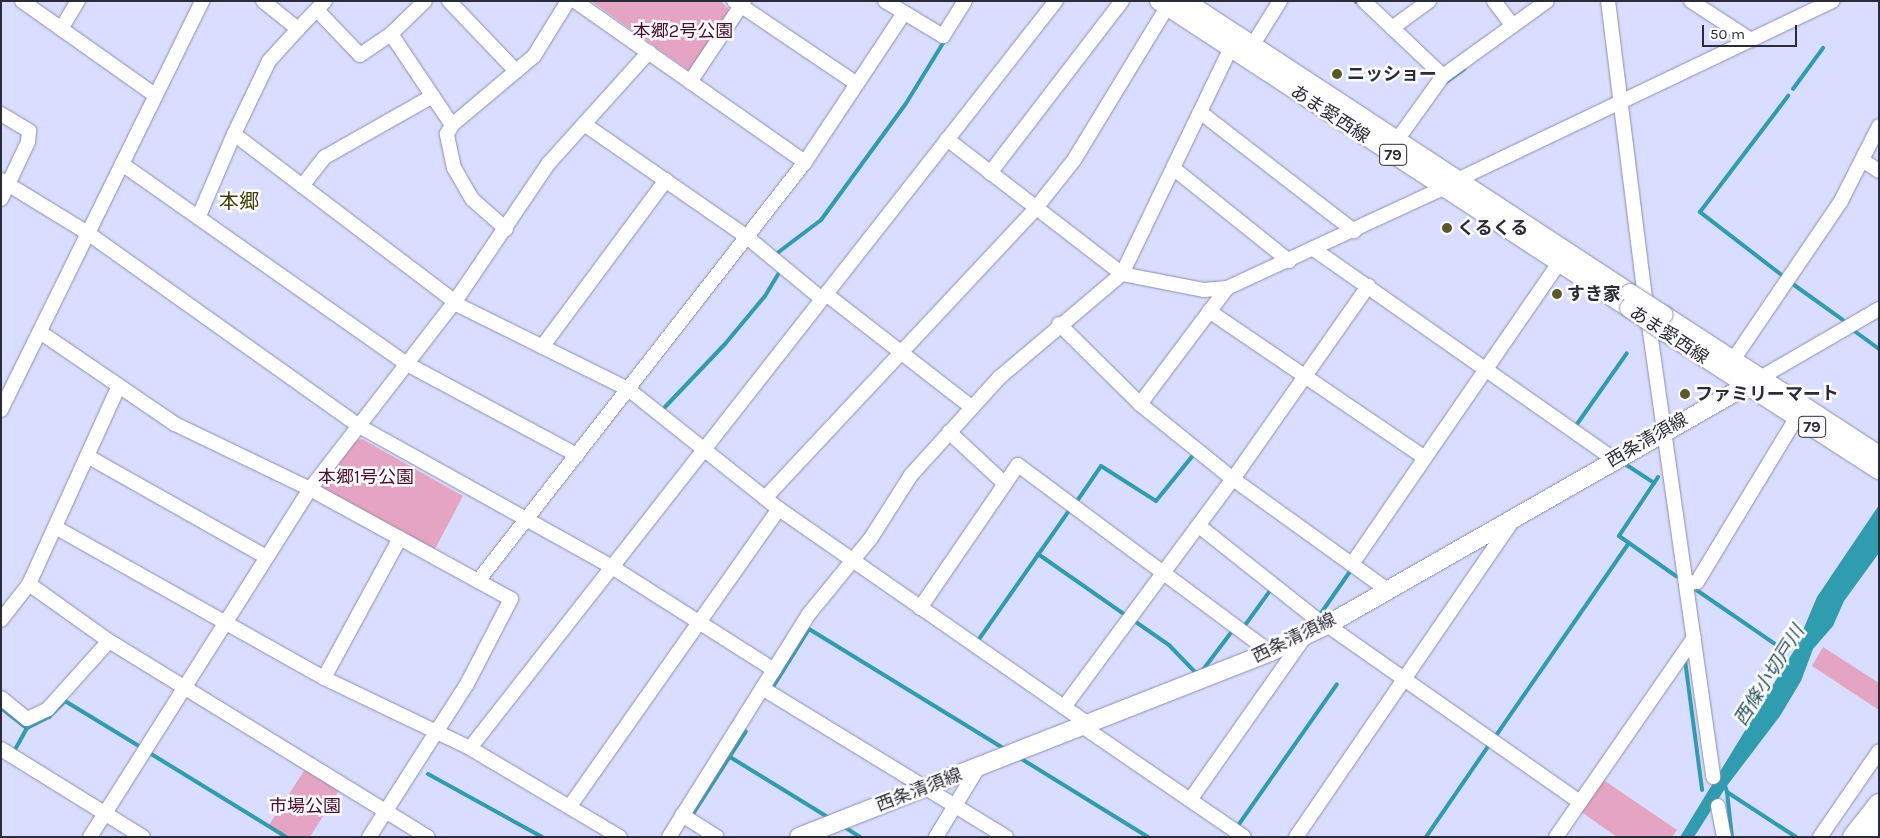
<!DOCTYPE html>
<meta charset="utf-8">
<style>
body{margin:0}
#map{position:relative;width:1880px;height:838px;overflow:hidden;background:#d9ddff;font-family:Karla,"Noto Sans JP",sans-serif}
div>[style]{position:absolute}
.green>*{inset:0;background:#e6a4c3}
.water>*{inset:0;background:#2f9cb0}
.stream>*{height:4px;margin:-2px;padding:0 2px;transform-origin:2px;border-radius:2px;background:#2f9cb0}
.roads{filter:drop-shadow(0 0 1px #8b8eae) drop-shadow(0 0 1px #8b8eae)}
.minor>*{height:14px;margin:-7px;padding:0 7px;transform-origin:7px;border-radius:7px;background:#fff}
.major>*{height:18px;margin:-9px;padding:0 9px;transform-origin:9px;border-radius:9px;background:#fff}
.highway>*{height:20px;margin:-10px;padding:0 10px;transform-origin:10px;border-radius:10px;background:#fff}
.bridges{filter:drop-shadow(0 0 1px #8b8eae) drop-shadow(0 0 1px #8b8eae)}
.major-bridge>*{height:18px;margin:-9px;padding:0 9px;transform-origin:9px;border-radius:9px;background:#fff}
.dots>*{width:14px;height:14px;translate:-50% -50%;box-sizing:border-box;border:2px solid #fff;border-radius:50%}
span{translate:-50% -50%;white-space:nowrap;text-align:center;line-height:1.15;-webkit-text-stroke:5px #fff;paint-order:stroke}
.shield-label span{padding:1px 4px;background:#fff;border:1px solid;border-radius:4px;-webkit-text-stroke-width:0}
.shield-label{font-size:16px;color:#2b2c39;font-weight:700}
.park-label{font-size:18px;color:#4d0c33}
.poi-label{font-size:18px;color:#2b2c39;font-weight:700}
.left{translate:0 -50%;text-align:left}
.street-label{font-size:18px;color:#2b2c39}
.water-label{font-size:19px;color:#27545d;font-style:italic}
.quarter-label{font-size:20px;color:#3f4000}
.frame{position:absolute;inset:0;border:2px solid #2b2c39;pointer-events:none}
.scale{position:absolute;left:1702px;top:25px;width:95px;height:22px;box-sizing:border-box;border:2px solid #2b2c39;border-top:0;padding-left:6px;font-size:15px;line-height:18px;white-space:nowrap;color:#2b2c39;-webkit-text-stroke:4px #fff;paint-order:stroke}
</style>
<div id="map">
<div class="green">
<i style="clip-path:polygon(591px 1px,721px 1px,731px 12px,693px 69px,688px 70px)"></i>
<i style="clip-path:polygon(362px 439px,463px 496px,435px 549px,323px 489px,322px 483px,356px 440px)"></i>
<i style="clip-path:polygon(1823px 647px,1879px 683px,1879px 710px,1812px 666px)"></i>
<i style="clip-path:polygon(307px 766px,341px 787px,310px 837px,288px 837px,269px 825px)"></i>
<i style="clip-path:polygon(1602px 779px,1677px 830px,1672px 837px,1617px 837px,1580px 811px)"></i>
</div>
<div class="water">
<i style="clip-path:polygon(1879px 505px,1879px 553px,1844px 601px,1833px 626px,1813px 649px,1801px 681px,1780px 716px,1726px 787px,1694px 837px,1680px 837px,1795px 649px,1817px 597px)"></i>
</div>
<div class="stream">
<i style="left:1356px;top:1px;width:1px;rotate:90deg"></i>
<i style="left:1445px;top:83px;width:24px;rotate:-36deg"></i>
<i style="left:1793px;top:89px;width:51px;rotate:-53.8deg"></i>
<i style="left:776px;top:254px;width:56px;rotate:-37.1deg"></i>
<i style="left:821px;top:220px;width:142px;rotate:-53.9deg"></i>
<i style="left:905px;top:105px;width:76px;rotate:-58.4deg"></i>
<i style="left:1783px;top:276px;width:105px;rotate:-142.4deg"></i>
<i style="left:1700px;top:212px;width:146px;rotate:-52.8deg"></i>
<i style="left:1790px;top:282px;width:65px;rotate:35.6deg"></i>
<i style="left:1853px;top:330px;width:32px;rotate:36deg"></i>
<i style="left:665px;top:407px;width:87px;rotate:-46.4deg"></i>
<i style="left:725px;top:344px;width:62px;rotate:-50.2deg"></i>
<i style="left:765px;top:296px;width:26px;rotate:-59deg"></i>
<i style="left:1575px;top:427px;width:90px;rotate:-54.9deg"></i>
<i style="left:1625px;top:464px;width:35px;rotate:33deg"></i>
<i style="left:1658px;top:477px;width:71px;rotate:123.5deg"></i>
<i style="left:1619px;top:536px;width:70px;rotate:35.1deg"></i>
<i style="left:1075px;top:504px;width:46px;rotate:-55.6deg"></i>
<i style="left:1101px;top:466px;width:65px;rotate:32.5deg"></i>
<i style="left:1156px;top:501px;width:60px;rotate:-51deg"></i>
<i style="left:1038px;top:554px;width:108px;rotate:34.9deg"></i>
<i style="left:1695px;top:589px;width:104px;rotate:34.5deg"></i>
<i style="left:1319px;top:616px;width:56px;rotate:-55.2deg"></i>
<i style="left:1133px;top:620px;width:44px;rotate:34.8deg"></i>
<i style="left:1169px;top:645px;width:39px;rotate:46deg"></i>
<i style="left:1196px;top:673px;width:6px;rotate:-18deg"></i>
<i style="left:1202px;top:671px;width:51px;rotate:-52.9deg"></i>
<i style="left:1243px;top:628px;width:49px;rotate:-54.1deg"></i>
<i style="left:977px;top:642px;width:162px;rotate:-55deg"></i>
<i style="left:1685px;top:660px;width:131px;rotate:82.5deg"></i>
<i style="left:773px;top:687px;width:68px;rotate:-58.2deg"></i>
<i style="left:809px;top:629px;width:230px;rotate:31.5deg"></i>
<i style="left:1px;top:708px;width:33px;rotate:38deg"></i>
<i style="left:27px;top:728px;width:26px;rotate:119deg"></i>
<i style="left:27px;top:728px;width:25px;rotate:-27deg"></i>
<i style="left:49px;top:717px;width:23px;rotate:-45deg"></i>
<i style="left:65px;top:701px;width:87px;rotate:31.3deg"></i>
<i style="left:1495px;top:737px;width:236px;rotate:-55.4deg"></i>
<i style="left:148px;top:752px;width:162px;rotate:31.6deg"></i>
<i style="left:730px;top:757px;width:116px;rotate:31.6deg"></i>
<i style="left:1020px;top:758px;width:150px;rotate:31.7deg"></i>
<i style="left:428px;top:774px;width:130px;rotate:28.9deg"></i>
<i style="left:1724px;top:782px;width:10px;rotate:73deg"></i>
<i style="left:1727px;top:792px;width:82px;rotate:33.1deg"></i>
<i style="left:1727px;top:792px;width:45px;rotate:83.7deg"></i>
<i style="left:693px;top:814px;width:98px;rotate:-57.4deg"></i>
<i style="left:1237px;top:827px;width:174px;rotate:-55deg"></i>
<i style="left:846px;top:828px;width:17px;rotate:33deg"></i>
<i style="left:1426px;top:837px;width:112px;rotate:-55.6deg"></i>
</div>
<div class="roads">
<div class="minor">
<i style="left:22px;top:1px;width:164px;rotate:35.3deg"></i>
<i style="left:263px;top:1px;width:45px;rotate:38.7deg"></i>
<i style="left:298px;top:29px;width:39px;rotate:-46deg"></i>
<i style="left:449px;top:1px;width:97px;rotate:46.3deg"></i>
<i style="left:575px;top:1px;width:281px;rotate:35deg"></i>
<i style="left:734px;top:1px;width:148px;rotate:34deg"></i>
<i style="left:885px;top:1px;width:68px;rotate:31.1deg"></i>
<i style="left:943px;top:36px;width:41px;rotate:-57.8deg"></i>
<i style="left:1364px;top:1px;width:109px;rotate:43.5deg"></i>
<i style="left:1494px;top:1px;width:31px;rotate:53deg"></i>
<i style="left:1608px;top:1px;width:291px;rotate:82.9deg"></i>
<i style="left:1644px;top:290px;width:492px;rotate:81.9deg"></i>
<i style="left:1691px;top:1px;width:72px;rotate:33deg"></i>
<i style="left:317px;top:10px;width:62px;rotate:46.3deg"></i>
<i style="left:360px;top:55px;width:37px;rotate:-34deg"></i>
<i style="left:391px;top:34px;width:47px;rotate:-44.1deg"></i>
<i style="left:1392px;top:28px;width:46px;rotate:-36.1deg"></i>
<i style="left:61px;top:29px;width:33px;rotate:-59deg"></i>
<i style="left:391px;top:34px;width:110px;rotate:56.2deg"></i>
<i style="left:1252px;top:46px;width:53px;rotate:-58.1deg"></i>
<i style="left:690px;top:82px;width:97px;rotate:-56.3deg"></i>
<i style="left:1200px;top:112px;width:195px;rotate:37.7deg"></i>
<i style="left:1px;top:114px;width:33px;rotate:31deg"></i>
<i style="left:29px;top:131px;width:11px;rotate:95deg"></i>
<i style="left:28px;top:142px;width:63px;rotate:115.3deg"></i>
<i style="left:584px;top:124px;width:198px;rotate:34.7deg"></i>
<i style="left:747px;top:237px;width:97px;rotate:39.6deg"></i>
<i style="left:234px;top:134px;width:81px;rotate:-64.4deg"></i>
<i style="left:269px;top:61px;width:43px;rotate:-47.8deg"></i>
<i style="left:947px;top:139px;width:221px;rotate:37.6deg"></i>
<i style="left:1122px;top:274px;width:84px;rotate:11deg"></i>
<i style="left:1204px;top:290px;width:23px;rotate:-5deg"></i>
<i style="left:1227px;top:288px;width:238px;rotate:-24.8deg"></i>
<i style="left:1397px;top:140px;width:79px;rotate:-54.3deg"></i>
<i style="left:1443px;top:76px;width:128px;rotate:-35.8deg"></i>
<i style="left:1862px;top:160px;width:20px;rotate:33deg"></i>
<i style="left:122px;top:164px;width:348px;rotate:35.1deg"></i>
<i style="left:407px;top:364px;width:193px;rotate:28.2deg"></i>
<i style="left:1173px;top:168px;width:149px;rotate:38.7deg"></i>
<i style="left:990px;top:173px;width:217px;rotate:-52.5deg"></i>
<i style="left:1px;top:180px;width:103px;rotate:31.5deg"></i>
<i style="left:89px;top:234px;width:331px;rotate:35.4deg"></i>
<i style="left:359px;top:426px;width:290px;rotate:29.1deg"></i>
<i style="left:612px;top:567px;width:192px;rotate:32.4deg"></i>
<i style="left:1457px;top:180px;width:416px;rotate:-25.5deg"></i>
<i style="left:302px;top:186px;width:37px;rotate:-52deg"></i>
<i style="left:325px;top:157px;width:124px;rotate:-29.5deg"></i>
<i style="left:199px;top:216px;width:89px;rotate:-66.9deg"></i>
<i style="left:234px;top:134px;width:278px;rotate:37.2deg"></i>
<i style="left:506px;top:229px;width:45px;rotate:-138.6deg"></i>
<i style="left:472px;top:199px;width:36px;rotate:-120deg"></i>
<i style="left:454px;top:168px;width:35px;rotate:-102deg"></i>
<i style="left:447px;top:134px;width:10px;rotate:-61deg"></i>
<i style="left:452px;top:125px;width:107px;rotate:-40.1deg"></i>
<i style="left:534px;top:56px;width:65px;rotate:-58.3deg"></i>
<i style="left:1315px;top:250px;width:364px;rotate:35deg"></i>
<i style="left:826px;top:294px;width:184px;rotate:37.9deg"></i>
<i style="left:454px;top:303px;width:194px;rotate:26.3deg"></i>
<i style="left:628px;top:389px;width:193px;rotate:38.5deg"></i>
<i style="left:779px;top:509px;width:375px;rotate:34.8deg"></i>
<i style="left:1209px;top:311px;width:261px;rotate:34.2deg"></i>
<i style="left:1059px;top:324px;width:114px;rotate:44.6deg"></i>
<i style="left:1140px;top:404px;width:119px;rotate:38.9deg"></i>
<i style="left:1233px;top:479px;width:188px;rotate:35.7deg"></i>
<i style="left:40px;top:332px;width:163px;rotate:34.3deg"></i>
<i style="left:175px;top:424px;width:150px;rotate:25.7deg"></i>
<i style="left:310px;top:489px;width:229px;rotate:28.7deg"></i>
<i style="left:511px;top:599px;width:96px;rotate:117.4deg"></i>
<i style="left:467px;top:684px;width:182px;rotate:122.6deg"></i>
<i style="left:542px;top:347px;width:208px;rotate:-53.4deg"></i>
<i style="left:1733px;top:360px;width:192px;rotate:-55.8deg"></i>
<i style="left:1841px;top:201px;width:84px;rotate:-63.1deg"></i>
<i style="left:1760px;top:378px;width:138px;rotate:-30.1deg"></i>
<i style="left:1140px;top:404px;width:145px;rotate:-53.1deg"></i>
<i style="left:1px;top:410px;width:456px;rotate:-63.8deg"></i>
<i style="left:949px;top:432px;width:76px;rotate:42.9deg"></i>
<i style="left:1005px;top:484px;width:23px;rotate:-56deg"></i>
<i style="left:1018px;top:465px;width:314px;rotate:36.6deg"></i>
<i style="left:87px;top:456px;width:206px;rotate:29.4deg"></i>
<i style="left:765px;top:498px;width:397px;rotate:-46.9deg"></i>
<i style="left:1036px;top:208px;width:61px;rotate:-51.6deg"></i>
<i style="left:1074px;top:160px;width:179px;rotate:-58.7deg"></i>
<i style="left:1167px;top:7px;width:9px;rotate:-32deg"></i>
<i style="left:1199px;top:526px;width:161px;rotate:38.4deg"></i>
<i style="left:55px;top:527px;width:308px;rotate:29.3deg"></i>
<i style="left:324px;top:678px;width:162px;rotate:25.6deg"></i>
<i style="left:470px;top:748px;width:174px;rotate:30.7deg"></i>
<i style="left:1352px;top:564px;width:365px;rotate:-55.5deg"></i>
<i style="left:478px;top:581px;width:531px;rotate:-52.03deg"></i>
<i style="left:805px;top:162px;width:179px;rotate:-56.4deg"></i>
<i style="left:1686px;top:583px;width:11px;rotate:-5deg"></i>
<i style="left:1697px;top:582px;width:193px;rotate:-58.8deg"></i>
<i style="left:29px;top:584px;width:98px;rotate:35.5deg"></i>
<i style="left:109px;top:641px;width:374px;rotate:31.6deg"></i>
<i style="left:920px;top:608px;width:150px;rotate:-55.6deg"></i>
<i style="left:1px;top:620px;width:46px;rotate:-52.1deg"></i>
<i style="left:29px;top:584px;width:217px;rotate:-65.6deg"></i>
<i style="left:1327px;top:625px;width:309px;rotate:35deg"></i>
<i style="left:324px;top:678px;width:159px;rotate:-61.5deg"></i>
<i style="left:762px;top:688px;width:286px;rotate:31.4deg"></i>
<i style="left:1px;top:698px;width:33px;rotate:39deg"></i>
<i style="left:27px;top:719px;width:23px;rotate:-25deg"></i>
<i style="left:48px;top:709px;width:91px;rotate:-48.1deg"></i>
<i style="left:1064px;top:707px;width:284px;rotate:-53.5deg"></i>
<i style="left:1233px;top:479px;width:236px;rotate:-55deg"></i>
<i style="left:1082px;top:726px;width:196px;rotate:34.4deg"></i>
<i style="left:470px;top:748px;width:949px;rotate:-51.89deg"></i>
<i style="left:1px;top:749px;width:167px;rotate:31.8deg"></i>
<i style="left:1190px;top:800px;width:202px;rotate:-54.9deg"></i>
<i style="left:570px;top:806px;width:363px;rotate:-54.9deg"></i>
<i style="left:1718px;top:806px;width:32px;rotate:79deg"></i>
<i style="left:682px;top:815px;width:41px;rotate:32.2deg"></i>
<i style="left:90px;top:837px;width:412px;rotate:-57.7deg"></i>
<i style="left:310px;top:489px;width:235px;rotate:-52.3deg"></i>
<i style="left:454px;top:303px;width:168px;rotate:-55.9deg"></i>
<i style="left:548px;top:164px;width:151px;rotate:-48deg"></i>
<i style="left:669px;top:837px;width:262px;rotate:-57.9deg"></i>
<i style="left:808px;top:615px;width:99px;rotate:-50.7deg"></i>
<i style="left:871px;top:538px;width:75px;rotate:-57.6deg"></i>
<i style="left:911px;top:475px;width:132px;rotate:-47.8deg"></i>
<i style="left:1000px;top:377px;width:160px;rotate:-40.2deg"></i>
<i style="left:1122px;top:274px;width:251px;rotate:-64.3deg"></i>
<i style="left:936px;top:837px;width:83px;rotate:-58.8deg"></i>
<i style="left:1296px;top:837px;width:388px;rotate:-55.6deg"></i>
<i style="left:1556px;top:837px;width:242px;rotate:-55.3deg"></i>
<i style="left:1820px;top:837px;width:104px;rotate:-55.5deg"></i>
</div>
<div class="major">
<i style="left:1159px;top:1px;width:561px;rotate:33.15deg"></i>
<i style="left:1185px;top:1px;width:532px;rotate:33.27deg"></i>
<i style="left:1664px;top:315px;width:257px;rotate:33.1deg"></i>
<i style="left:1663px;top:331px;width:257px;rotate:32.8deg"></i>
<i style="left:799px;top:837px;width:506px;rotate:-21.44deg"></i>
<i style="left:1270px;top:652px;width:63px;rotate:-25.3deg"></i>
<i style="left:1327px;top:625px;width:498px;rotate:-29.7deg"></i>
</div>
<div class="highway">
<i style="left:1853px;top:837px;width:42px;rotate:-51.8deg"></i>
<i style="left:1875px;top:837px;width:7px;rotate:-56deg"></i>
</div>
</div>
<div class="bridges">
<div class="major-bridge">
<i style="left:1630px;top:293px;width:40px;rotate:32.9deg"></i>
<i style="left:1629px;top:308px;width:41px;rotate:34.1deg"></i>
</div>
</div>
<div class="dots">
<i style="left:1337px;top:74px;background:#595a27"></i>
<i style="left:1447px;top:228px;background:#595a27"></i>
<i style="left:1557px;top:294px;background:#595a27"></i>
<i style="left:1685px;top:394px;background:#595a27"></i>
</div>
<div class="shield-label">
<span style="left:1393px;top:155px">79</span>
<span style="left:1812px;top:427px">79</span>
</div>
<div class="park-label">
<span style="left:683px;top:31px">本郷2号公園</span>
<span style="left:366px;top:477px">本郷1号公園</span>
<span style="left:305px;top:806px">市場公園</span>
</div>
<div class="poi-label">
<span class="left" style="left:1347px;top:74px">ニッショー</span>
<span class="left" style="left:1457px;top:228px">くるくる</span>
<span class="left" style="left:1567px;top:294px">すき家</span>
<span class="left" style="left:1695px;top:394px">ファミリーマート</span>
</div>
<div class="street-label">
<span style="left:1330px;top:114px;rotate:33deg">あま愛西線</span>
<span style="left:1669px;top:335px;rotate:33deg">あま愛西線</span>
<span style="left:1647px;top:440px;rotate:-30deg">西条清須線</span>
<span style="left:1294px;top:638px;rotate:-26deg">西条清須線</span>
<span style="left:919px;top:790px;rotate:-21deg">西条清須線</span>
</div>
<div class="water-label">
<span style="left:1770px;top:676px;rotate:-58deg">西條小切戸川</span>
</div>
<div class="quarter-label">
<span style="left:239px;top:201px">本郷</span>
</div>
<div class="frame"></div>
<div class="scale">50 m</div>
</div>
